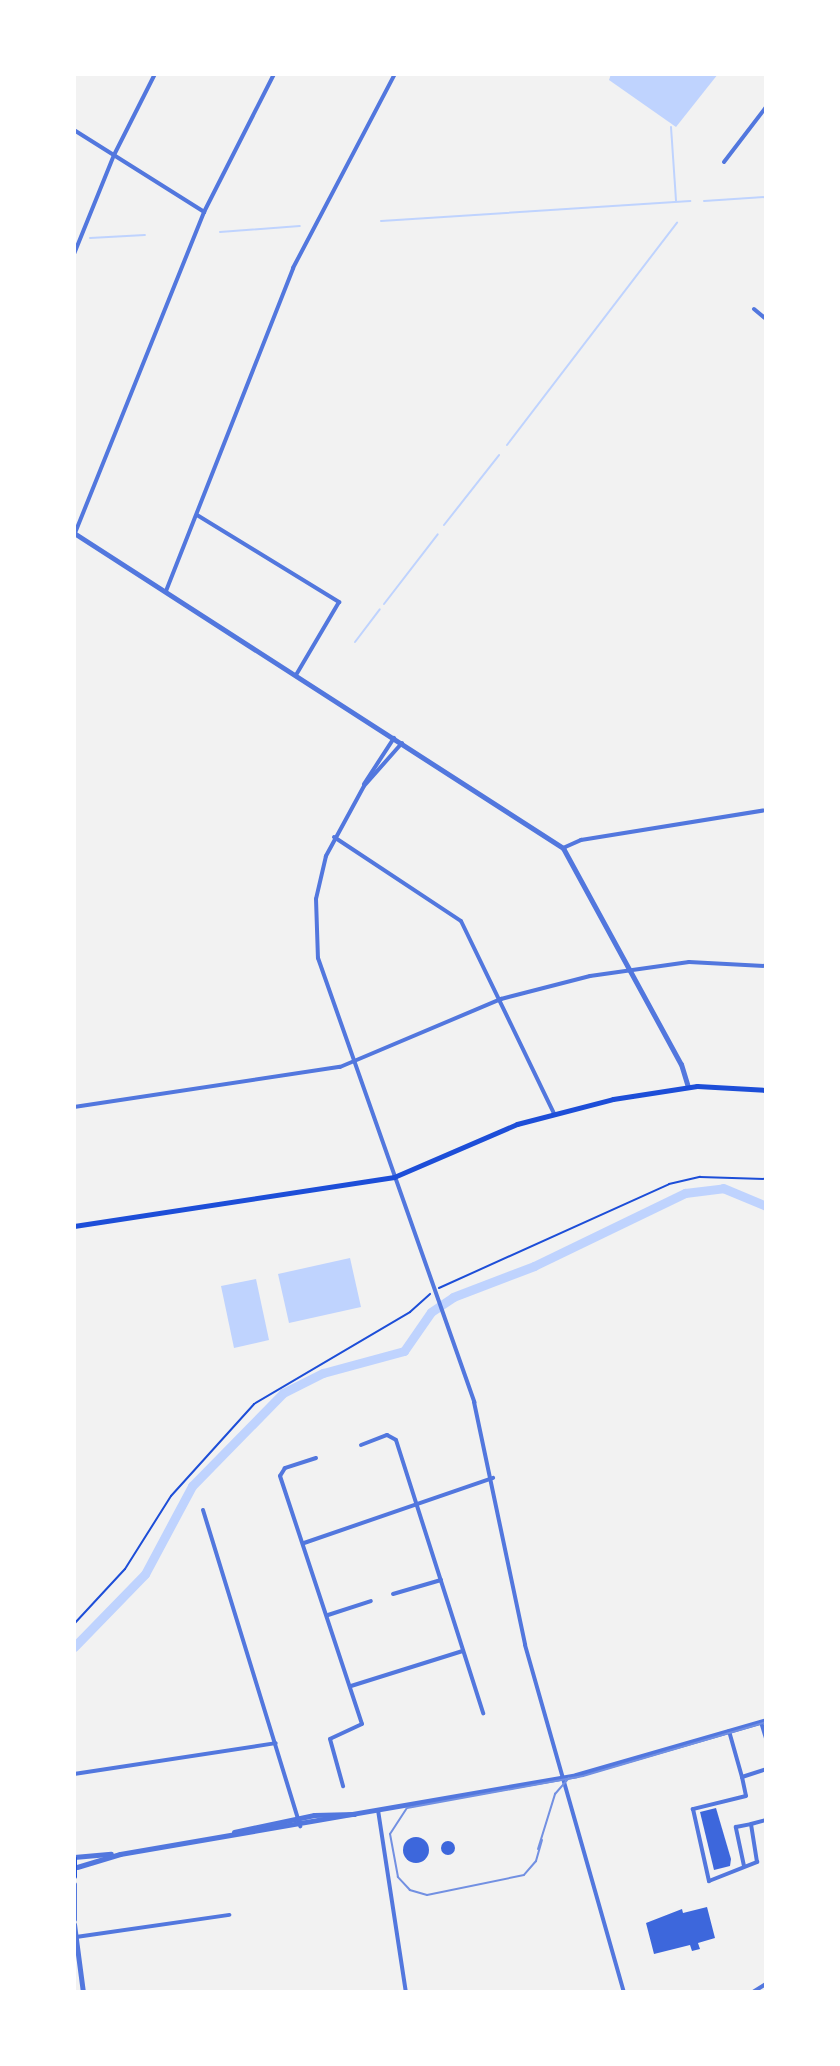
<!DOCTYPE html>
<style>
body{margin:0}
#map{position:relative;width:840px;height:2066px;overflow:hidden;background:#f2f2f2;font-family:"DejaVu Sans",sans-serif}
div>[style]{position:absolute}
.water>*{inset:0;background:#bfd3fe}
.stream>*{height:2px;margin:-1px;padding:0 1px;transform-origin:1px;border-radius:1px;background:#bfd3fe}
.canal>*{height:9px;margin:-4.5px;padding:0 4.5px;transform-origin:4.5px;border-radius:4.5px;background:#bfd3fe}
.building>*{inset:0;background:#3d67dc}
.round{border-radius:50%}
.path>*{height:2px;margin:-1px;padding:0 1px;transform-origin:1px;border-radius:1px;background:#1d4ed8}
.minor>*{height:4px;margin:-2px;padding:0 2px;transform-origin:2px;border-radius:2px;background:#5277de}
.tertiary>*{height:5px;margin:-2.5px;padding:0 2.5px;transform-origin:2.5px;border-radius:2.5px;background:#5277de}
.secondary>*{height:5px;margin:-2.5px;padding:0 2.5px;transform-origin:2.5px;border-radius:2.5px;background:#1d4ed8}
.tram>*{height:2px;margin:-1px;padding:0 1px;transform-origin:1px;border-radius:1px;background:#7290e2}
span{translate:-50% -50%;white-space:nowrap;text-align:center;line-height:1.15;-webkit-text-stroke:6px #fff;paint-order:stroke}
.frame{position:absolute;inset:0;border:76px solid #fff;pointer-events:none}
</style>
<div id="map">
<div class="water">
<i style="clip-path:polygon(611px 74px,718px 74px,676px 127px,609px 80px)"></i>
<i style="clip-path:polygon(350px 1258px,361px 1307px,289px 1323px,278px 1274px)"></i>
<i style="clip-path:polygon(256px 1279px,269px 1340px,234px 1348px,221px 1286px)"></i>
</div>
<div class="stream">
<i style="left:671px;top:127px;width:74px;rotate:86.1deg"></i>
<i style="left:704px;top:201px;width:62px;rotate:-3.7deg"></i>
<i style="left:381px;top:221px;width:310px;rotate:-3.7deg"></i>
<i style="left:220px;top:232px;width:80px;rotate:-4.3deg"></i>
<i style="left:90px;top:238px;width:55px;rotate:-3.1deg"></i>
<i style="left:507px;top:445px;width:280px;rotate:-52.6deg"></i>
<i style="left:444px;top:525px;width:89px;rotate:-51.8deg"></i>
<i style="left:384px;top:604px;width:88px;rotate:-52.4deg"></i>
<i style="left:355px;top:642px;width:41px;rotate:-52.9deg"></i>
</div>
<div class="canal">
<i style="left:74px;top:1647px;width:102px;rotate:-45.8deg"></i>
<i style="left:145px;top:1574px;width:100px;rotate:-61.9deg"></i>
<i style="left:192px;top:1486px;width:130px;rotate:-45.6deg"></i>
<i style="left:283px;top:1393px;width:45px;rotate:-26.6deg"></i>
<i style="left:323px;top:1373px;width:84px;rotate:-15.2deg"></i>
<i style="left:404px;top:1351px;width:47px;rotate:-55.3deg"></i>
<i style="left:431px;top:1312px;width:27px;rotate:-34deg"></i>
<i style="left:453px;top:1297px;width:87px;rotate:-20.9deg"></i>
<i style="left:534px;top:1266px;width:168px;rotate:-25.8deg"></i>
<i style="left:685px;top:1193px;width:38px;rotate:-7deg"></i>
<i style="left:723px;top:1188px;width:47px;rotate:22.7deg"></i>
</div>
<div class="building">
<i style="clip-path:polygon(716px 1808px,731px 1859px,730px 1866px,714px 1870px,700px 1812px)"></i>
<i class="round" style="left:403px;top:1837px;width:26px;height:26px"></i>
<i class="round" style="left:441px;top:1841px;width:14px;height:14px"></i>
<i style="clip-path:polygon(707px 1907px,715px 1938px,698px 1943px,700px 1949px,692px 1951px,690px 1945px,654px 1954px,646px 1923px,682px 1909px,683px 1913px)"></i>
</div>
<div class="path">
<i style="left:439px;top:1288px;width:252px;rotate:-24.3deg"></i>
<i style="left:669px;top:1184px;width:32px;rotate:-13deg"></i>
<i style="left:700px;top:1177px;width:66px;rotate:1.7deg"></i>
<i style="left:74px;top:1624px;width:75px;rotate:-47.2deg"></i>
<i style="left:125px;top:1569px;width:86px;rotate:-57.8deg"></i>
<i style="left:171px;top:1496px;width:124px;rotate:-47.9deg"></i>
<i style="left:254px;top:1404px;width:181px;rotate:-30.5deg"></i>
<i style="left:410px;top:1312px;width:27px;rotate:-42deg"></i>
</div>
<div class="minor">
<i style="left:74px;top:130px;width:154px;rotate:32.2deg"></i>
<i style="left:724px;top:162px;width:69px;rotate:-52.6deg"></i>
<i style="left:74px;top:254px;width:107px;rotate:-68deg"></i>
<i style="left:114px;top:155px;width:91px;rotate:-63.2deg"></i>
<i style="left:754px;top:309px;width:16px;rotate:40deg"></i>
<i style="left:197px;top:515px;width:167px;rotate:31.5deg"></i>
<i style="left:339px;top:602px;width:85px;rotate:120.5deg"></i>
<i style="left:75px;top:533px;width:346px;rotate:-68.1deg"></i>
<i style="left:204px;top:212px;width:155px;rotate:-63.1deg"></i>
<i style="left:166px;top:591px;width:347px;rotate:-68.5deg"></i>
<i style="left:293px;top:268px;width:219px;rotate:-62.3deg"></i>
<i style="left:402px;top:743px;width:57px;rotate:131.5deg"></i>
<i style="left:364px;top:786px;width:80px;rotate:118.5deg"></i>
<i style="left:326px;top:856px;width:44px;rotate:103.1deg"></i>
<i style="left:316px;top:899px;width:59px;rotate:88.1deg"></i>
<i style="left:318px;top:958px;width:471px;rotate:70.6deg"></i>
<i style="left:474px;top:1402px;width:248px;rotate:78.1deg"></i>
<i style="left:525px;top:1645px;width:361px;rotate:74.1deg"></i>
<i style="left:364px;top:784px;width:55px;rotate:-56.9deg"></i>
<i style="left:334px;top:837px;width:152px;rotate:33.5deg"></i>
<i style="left:461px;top:921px;width:213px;rotate:64.2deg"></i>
<i style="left:563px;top:848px;width:20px;rotate:-24deg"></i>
<i style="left:581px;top:840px;width:187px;rotate:-9.2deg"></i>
<i style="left:74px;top:1107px;width:269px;rotate:-8.6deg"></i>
<i style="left:340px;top:1067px;width:175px;rotate:-22.9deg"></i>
<i style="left:501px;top:999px;width:92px;rotate:-14.5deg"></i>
<i style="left:590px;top:976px;width:100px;rotate:-8deg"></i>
<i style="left:689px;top:962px;width:77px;rotate:3deg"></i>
<i style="left:361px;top:1445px;width:28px;rotate:-21deg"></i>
<i style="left:387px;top:1435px;width:10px;rotate:29deg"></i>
<i style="left:396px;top:1440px;width:287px;rotate:72.3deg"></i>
<i style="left:316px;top:1458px;width:33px;rotate:162deg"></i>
<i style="left:285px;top:1468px;width:9px;rotate:122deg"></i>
<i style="left:280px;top:1476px;width:261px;rotate:71.7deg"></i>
<i style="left:362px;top:1724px;width:35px;rotate:155deg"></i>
<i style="left:330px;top:1739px;width:49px;rotate:74.5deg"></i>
<i style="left:203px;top:1510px;width:331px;rotate:72.9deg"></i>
<i style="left:304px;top:1543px;width:200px;rotate:-19deg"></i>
<i style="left:393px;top:1594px;width:50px;rotate:-16.3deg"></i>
<i style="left:328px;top:1615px;width:45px;rotate:-18deg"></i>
<i style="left:351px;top:1686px;width:117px;rotate:-17.4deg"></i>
<i style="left:761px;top:1722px;width:17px;rotate:73deg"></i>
<i style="left:729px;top:1731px;width:48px;rotate:74.2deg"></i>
<i style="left:742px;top:1777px;width:25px;rotate:-18deg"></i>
<i style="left:74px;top:1774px;width:204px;rotate:-8.7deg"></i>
<i style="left:742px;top:1777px;width:19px;rotate:78deg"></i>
<i style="left:746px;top:1796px;width:55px;rotate:166.2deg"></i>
<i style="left:693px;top:1809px;width:74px;rotate:77.5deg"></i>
<i style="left:709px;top:1881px;width:52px;rotate:-21.6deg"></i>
<i style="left:757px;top:1862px;width:38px;rotate:-99deg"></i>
<i style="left:751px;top:1824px;width:16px;rotate:-15deg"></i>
<i style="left:378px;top:1810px;width:184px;rotate:81.3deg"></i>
<i style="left:744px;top:1866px;width:40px;rotate:-102deg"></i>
<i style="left:736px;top:1827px;width:15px;rotate:-11deg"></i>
<i style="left:76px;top:1937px;width:155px;rotate:-8.2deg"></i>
<i style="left:753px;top:1992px;width:15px;rotate:-32deg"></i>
</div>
<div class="tertiary">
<i style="left:74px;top:533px;width:582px;rotate:32.79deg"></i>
<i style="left:563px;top:848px;width:246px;rotate:61.4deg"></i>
<i style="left:681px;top:1064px;width:24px;rotate:73deg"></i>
<i style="left:234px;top:1832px;width:82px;rotate:-12deg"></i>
<i style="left:314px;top:1815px;width:40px;rotate:-1.4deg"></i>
<i style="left:74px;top:1857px;width:37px;rotate:-5deg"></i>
<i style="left:77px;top:1867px;width:45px;rotate:-16.8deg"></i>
<i style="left:120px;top:1854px;width:463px;rotate:-9.8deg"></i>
<i style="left:576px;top:1775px;width:198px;rotate:-16.1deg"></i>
<i style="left:74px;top:1884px;width:35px;rotate:90deg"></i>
<i style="left:74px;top:1924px;width:69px;rotate:82.5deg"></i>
</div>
<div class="secondary">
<i style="left:74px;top:1226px;width:324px;rotate:-8.7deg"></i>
<i style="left:394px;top:1177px;width:134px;rotate:-23.3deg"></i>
<i style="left:517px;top:1124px;width:99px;rotate:-14.6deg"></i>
<i style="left:613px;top:1099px;width:85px;rotate:-8.8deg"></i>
<i style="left:697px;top:1086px;width:69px;rotate:3.3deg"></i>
<i style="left:74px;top:1858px;width:18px;rotate:90deg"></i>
</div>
<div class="tram">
<i style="left:542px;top:1840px;width:22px;rotate:106deg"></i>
<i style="left:536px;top:1861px;width:18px;rotate:131deg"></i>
<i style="left:524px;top:1875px;width:99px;rotate:168.3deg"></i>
<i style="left:427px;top:1895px;width:18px;rotate:-164deg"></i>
<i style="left:410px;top:1890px;width:18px;rotate:-133deg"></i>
<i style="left:398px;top:1877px;width:44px;rotate:-100.5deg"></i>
<i style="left:390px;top:1834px;width:31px;rotate:-57deg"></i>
<i style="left:407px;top:1808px;width:179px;rotate:-10.3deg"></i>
<i style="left:583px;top:1776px;width:191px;rotate:-16.4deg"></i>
<i style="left:538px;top:1849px;width:58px;rotate:-72.8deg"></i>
<i style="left:555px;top:1794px;width:21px;rotate:-49deg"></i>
</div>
<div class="frame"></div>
</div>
